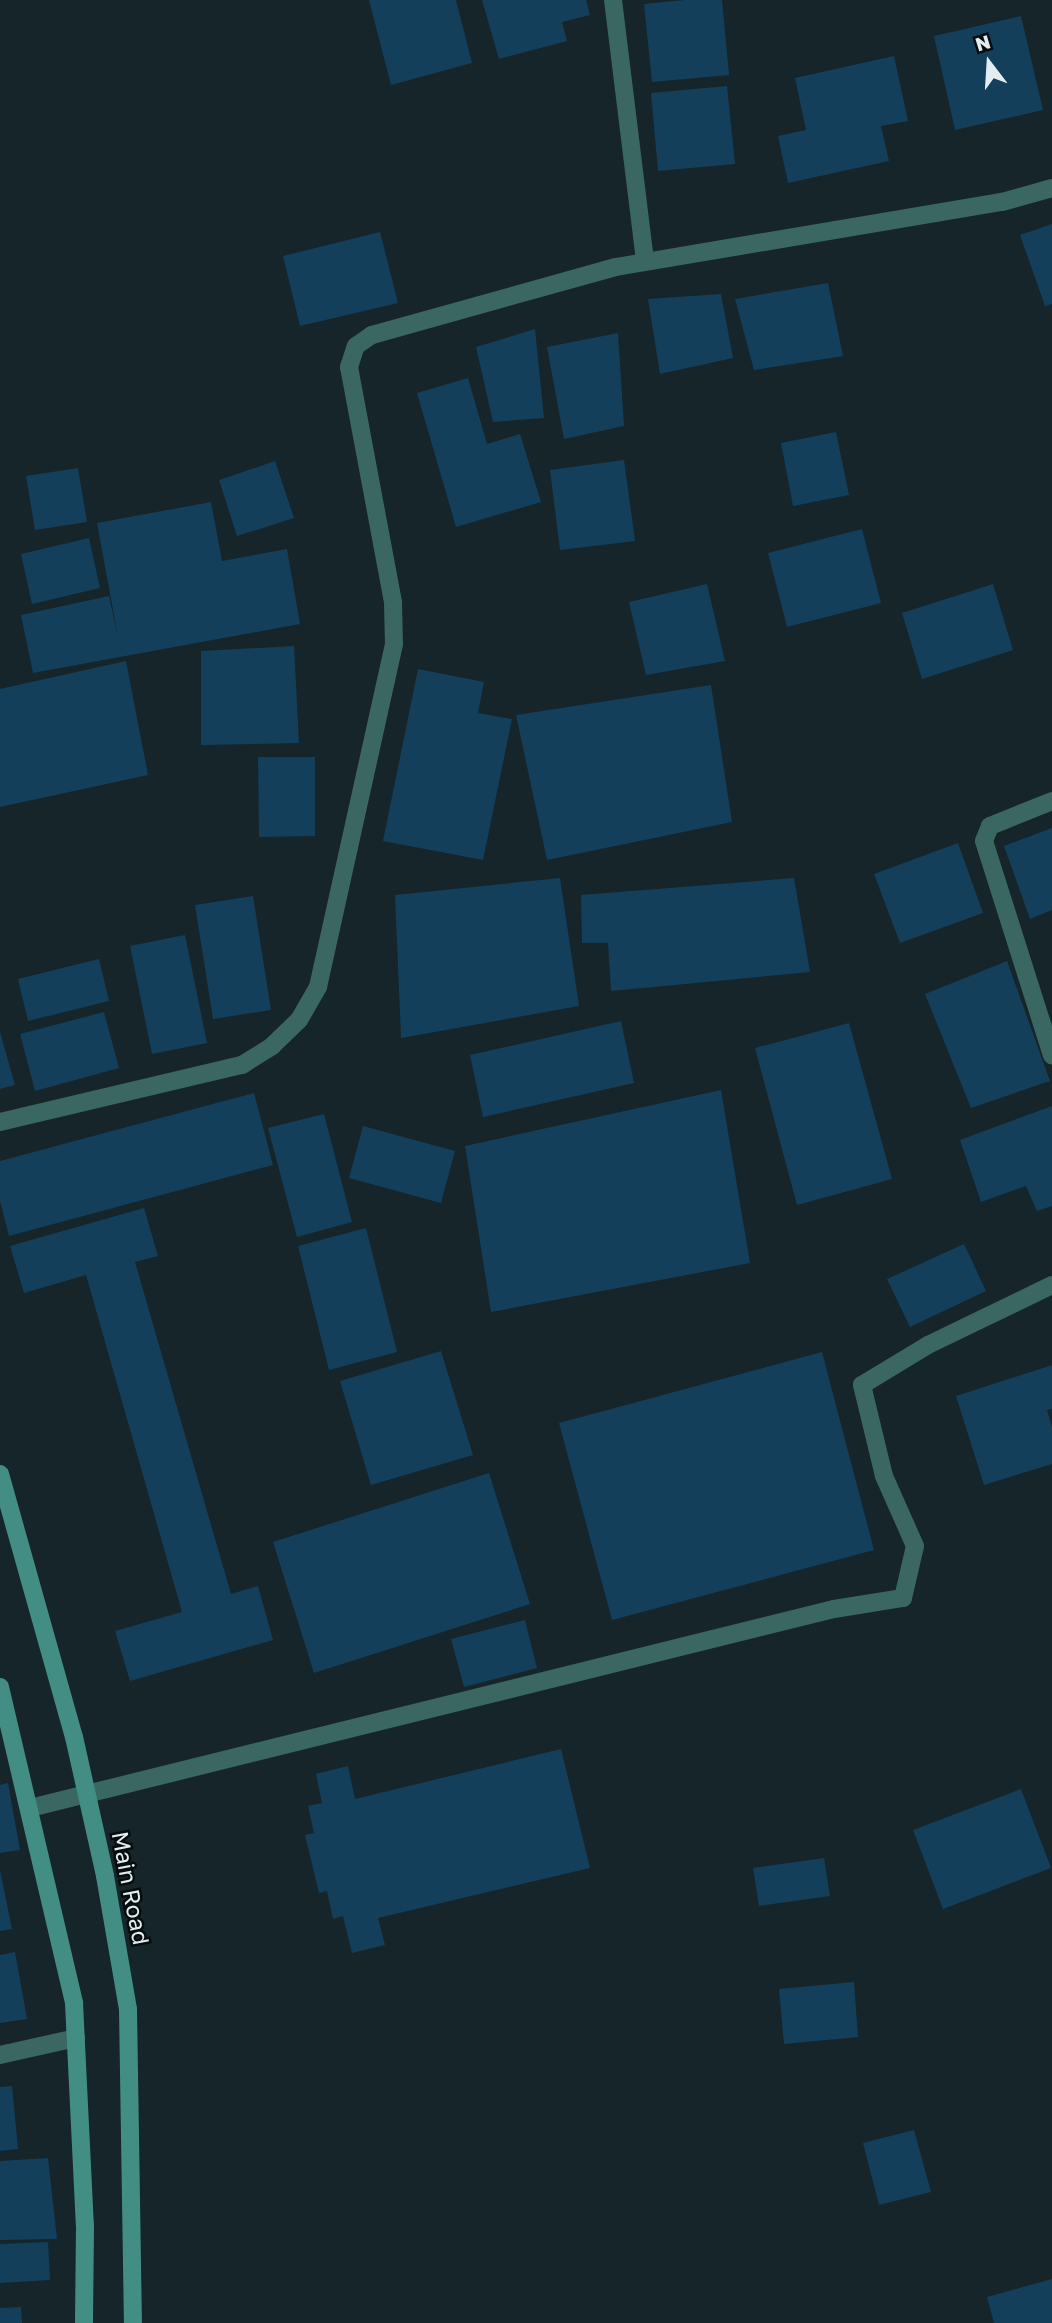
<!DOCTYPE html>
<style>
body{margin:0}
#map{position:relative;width:1052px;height:2323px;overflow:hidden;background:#162529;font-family:"Golos Text",sans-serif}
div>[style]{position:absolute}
.building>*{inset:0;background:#133f5b}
.minor>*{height:18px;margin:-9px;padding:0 9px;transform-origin:9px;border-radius:9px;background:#3a6761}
.secondary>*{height:18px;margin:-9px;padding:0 9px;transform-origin:9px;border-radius:9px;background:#428e85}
span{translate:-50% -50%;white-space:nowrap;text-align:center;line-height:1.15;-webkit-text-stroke:5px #070d0f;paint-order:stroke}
.street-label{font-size:23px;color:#e3edef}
.north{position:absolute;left:954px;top:28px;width:70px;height:70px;-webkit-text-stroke:5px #070d0f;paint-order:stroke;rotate:343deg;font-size:19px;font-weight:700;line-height:28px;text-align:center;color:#e3edef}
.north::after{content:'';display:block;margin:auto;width:24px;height:32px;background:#e3edef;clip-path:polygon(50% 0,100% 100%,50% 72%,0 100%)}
</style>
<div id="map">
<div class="building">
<i style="clip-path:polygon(369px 0,456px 0,472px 63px,391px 85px)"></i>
<i style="clip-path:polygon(482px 0,586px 0,590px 15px,562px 22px,567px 41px,499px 59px)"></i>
<i style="clip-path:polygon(685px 0,722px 0,729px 75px,652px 82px,644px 4px)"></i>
<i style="clip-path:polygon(1021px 16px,1043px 110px,955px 130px,934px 36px)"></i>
<i style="clip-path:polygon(894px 56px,908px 121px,881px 126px,889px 161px,788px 183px,778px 136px,806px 130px,795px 78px)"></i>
<i style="clip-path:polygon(727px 86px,735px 164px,658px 171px,651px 93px)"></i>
<i style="clip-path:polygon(1052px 224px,1052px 304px,1045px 306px,1020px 235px)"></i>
<i style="clip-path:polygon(380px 232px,398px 303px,300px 326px,283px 256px)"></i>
<i style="clip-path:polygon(828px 283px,843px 356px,754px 370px,735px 299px)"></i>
<i style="clip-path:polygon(721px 294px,733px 358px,660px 374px,648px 299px)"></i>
<i style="clip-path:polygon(535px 329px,544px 418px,493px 422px,476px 347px)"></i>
<i style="clip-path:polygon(618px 333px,624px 426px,564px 439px,547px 347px)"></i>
<i style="clip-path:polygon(468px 378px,487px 444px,520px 434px,541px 502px,456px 527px,417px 393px)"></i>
<i style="clip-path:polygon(836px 432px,849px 495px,793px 506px,781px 443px)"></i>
<i style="clip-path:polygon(624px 460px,635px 541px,560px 550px,550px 470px)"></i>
<i style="clip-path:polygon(275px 461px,294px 518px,237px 536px,219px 480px)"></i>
<i style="clip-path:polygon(78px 468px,87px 522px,35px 530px,26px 476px)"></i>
<i style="clip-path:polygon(211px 502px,222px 561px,287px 549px,300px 624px,33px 673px,21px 615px,109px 596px,118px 637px,97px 523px)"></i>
<i style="clip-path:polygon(862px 529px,881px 603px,787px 627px,768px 553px)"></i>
<i style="clip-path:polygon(89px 538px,100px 588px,32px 604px,21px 554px)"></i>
<i style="clip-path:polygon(707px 584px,725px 661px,646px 675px,629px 602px)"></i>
<i style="clip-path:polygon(993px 584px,1013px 650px,922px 679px,902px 613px)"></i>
<i style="clip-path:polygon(294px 646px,299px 743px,201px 745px,201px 651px)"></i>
<i style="clip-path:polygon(126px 661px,148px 775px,0 807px,0 689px)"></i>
<i style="clip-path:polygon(418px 669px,484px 682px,478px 713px,512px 719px,483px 860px,383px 841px)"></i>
<i style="clip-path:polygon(711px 685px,732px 822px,547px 860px,516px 715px)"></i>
<i style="clip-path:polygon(258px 757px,315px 757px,315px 836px,259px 837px)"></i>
<i style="clip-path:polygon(1052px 828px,1052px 910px,1030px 919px,1004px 846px)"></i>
<i style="clip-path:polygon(958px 843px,983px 913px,900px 943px,874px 874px)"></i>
<i style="clip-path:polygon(560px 878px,579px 1006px,401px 1038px,395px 895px)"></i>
<i style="clip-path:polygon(794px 878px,810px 972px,611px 991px,608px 943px,582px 943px,581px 895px)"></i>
<i style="clip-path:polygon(253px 896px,271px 1010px,213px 1019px,195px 905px)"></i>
<i style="clip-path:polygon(185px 935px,207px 1043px,152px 1054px,130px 946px)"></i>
<i style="clip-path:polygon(99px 959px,109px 1001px,28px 1021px,18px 979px)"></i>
<i style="clip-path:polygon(1007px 961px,1050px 1081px,971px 1108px,925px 994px)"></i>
<i style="clip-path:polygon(104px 1012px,119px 1068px,35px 1091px,20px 1034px)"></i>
<i style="clip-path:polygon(621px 1021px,634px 1083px,483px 1117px,470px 1055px)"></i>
<i style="clip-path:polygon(849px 1023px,892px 1179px,797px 1205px,755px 1048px)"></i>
<i style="clip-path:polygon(0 1032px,15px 1085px,0 1089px)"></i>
<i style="clip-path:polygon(721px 1090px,750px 1263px,491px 1312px,465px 1146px)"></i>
<i style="clip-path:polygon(254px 1093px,273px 1165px,9px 1236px,0 1201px,0 1161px)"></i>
<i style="clip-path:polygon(1052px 1106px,1052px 1206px,1037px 1211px,1026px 1186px,981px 1202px,960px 1140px)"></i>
<i style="clip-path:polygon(324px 1114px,352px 1222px,297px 1237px,268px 1128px)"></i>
<i style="clip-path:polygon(363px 1126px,455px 1151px,441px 1203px,349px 1178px)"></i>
<i style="clip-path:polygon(144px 1208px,158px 1256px,135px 1262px,231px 1594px,258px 1586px,273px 1640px,130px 1681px,115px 1631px,182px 1612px,86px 1275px,24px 1293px,10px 1246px)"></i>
<i style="clip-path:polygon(366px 1228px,397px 1352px,329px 1370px,298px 1246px)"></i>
<i style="clip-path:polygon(964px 1244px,986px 1291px,910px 1327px,887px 1279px)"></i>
<i style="clip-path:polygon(441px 1351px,473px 1455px,371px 1485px,340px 1381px)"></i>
<i style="clip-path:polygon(822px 1352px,874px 1550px,612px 1620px,559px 1423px)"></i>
<i style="clip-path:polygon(1052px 1365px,1052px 1409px,1047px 1410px,1052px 1427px,1052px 1464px,984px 1485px,956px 1396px)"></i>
<i style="clip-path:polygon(489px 1473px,530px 1604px,314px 1673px,273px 1542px)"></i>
<i style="clip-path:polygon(525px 1620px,537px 1668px,464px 1687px,451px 1639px)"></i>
<i style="clip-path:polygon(561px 1749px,590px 1868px,378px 1918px,385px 1945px,352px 1953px,343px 1916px,333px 1919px,327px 1891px,319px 1893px,305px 1835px,314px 1833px,308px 1806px,322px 1803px,316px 1774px,348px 1766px,355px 1799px)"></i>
<i style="clip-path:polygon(8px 1783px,20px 1850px,0 1853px,0 1785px)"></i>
<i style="clip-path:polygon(1021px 1789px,1051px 1868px,943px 1909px,913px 1830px)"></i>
<i style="clip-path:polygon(824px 1858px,830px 1896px,759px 1906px,753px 1868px)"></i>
<i style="clip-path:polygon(0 1870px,12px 1929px,0 1931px)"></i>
<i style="clip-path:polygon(15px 1952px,27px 2019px,0 2023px,0 1955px)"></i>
<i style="clip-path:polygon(854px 1982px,858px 2037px,784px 2044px,779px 1989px)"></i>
<i style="clip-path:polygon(12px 2086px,18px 2149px,0 2151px,0 2087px)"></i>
<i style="clip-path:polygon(914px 2130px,931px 2192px,879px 2205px,863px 2143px)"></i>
<i style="clip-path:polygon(48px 2158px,57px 2239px,0 2240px,0 2161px)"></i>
<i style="clip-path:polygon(48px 2242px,50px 2280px,0 2283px,0 2244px)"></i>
<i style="clip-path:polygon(1052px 2279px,1052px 2323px,994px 2323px,987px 2297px)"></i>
<i style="clip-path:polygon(21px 2307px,22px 2323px,0 2323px,0 2308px)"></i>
</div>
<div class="minor">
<i style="left:613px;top:0;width:263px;rotate:83deg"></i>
<i style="left:1052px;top:801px;width:67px;rotate:158deg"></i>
<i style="left:990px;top:826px;width:16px;rotate:112deg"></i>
<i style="left:984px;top:841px;width:225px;rotate:72.4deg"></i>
<i style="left:0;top:1122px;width:249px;rotate:-13.3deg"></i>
<i style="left:242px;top:1065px;width:36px;rotate:-32deg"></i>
<i style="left:272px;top:1046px;width:37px;rotate:-44deg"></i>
<i style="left:299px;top:1020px;width:38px;rotate:-60deg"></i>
<i style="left:318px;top:987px;width:351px;rotate:-77.5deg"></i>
<i style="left:394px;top:644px;width:42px;rotate:-91.4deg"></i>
<i style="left:393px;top:602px;width:239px;rotate:-100.6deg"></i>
<i style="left:349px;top:367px;width:22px;rotate:-72deg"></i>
<i style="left:356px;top:346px;width:19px;rotate:-35deg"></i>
<i style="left:372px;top:335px;width:253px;rotate:-15.6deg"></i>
<i style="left:616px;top:267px;width:391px;rotate:-9.6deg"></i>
<i style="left:1002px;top:202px;width:52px;rotate:-15.6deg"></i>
<i style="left:30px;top:1808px;width:828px;rotate:-13.9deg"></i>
<i style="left:834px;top:1609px;width:70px;rotate:-9.1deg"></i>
<i style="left:903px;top:1598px;width:53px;rotate:-77deg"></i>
<i style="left:915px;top:1546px;width:77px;rotate:-113.9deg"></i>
<i style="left:884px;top:1476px;width:94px;rotate:-103.6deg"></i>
<i style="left:862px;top:1385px;width:77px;rotate:-31.2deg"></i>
<i style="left:928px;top:1345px;width:138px;rotate:-25.8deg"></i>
<i style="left:0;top:2055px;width:78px;rotate:-12.6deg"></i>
</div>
<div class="secondary">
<i style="left:0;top:1474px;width:273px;rotate:74.3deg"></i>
<i style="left:74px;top:1737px;width:142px;rotate:77.4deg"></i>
<i style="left:105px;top:1876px;width:135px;rotate:80.2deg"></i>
<i style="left:128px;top:2009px;width:314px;rotate:89.1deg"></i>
<i style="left:0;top:1687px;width:325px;rotate:76.8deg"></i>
<i style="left:74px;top:2003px;width:223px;rotate:87.2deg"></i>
<i style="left:85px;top:2226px;width:97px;rotate:90.6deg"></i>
</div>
<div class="street-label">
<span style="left:131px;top:1888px;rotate:79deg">Main Road</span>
</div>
<div class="north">N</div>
</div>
